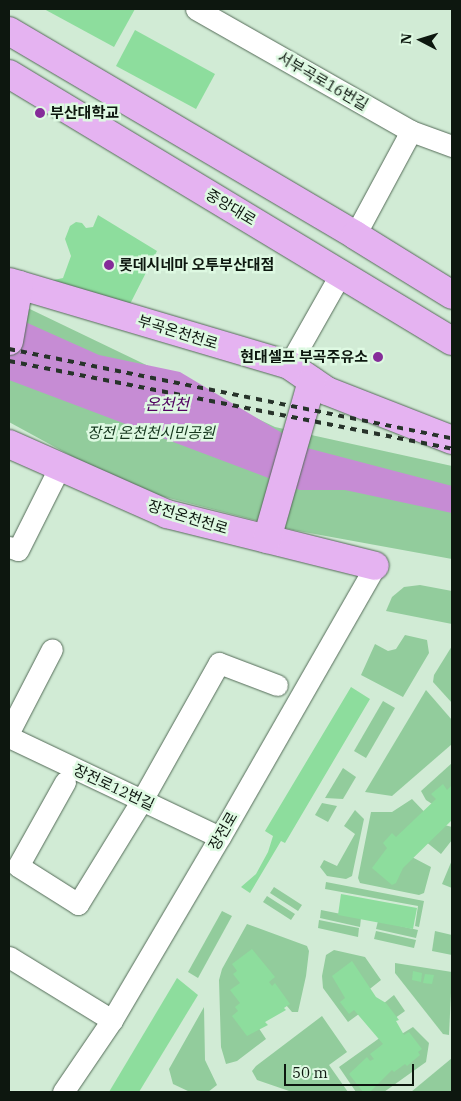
<!DOCTYPE html>
<meta charset="utf-8">
<style>
body{margin:0}
#map{position:relative;width:461px;height:1101px;overflow:hidden;background:#d1ebd5;font-family:"IBM Plex Serif","Noto Sans KR",serif}
div>[style]{position:absolute}
.green>*{inset:0;background:#92cc9c}
.water>*{inset:0;background:#c68cd4}
.building>*{inset:0;background:#8ddd9d}
.roads{filter:drop-shadow(0 0 1px #546b58) drop-shadow(0 0 1px #546b58)}
.minor>*{height:21px;margin:-10.5px;padding:0 10.5px;transform-origin:10.5px;border-radius:10.5px;background:#fff}
.major>*{height:28px;margin:-14px;padding:0 14px;transform-origin:14px;border-radius:14px;background:#e5b3f1}
.rail>*{height:4px;margin-top:-2px;transform-origin:0;background:repeating-linear-gradient(90deg,#27332a 0 6px,transparent 0 12px)}
.dots>*{width:14px;height:14px;translate:-50% -50%;box-sizing:border-box;border:2px solid #def9e2;border-radius:50%}
span{translate:-50% -50%;white-space:nowrap;text-align:center;line-height:1.15;-webkit-text-stroke:5px #def9e2;paint-order:stroke}
.street-label{font-size:15px;color:#0d170f}
.poi-label{font-size:15px;color:#0d170f;font-weight:700}
.left{translate:0 -50%;text-align:left}
.right{translate:-100% -50%;text-align:right}
.park-label{font-size:15px;color:#14361d;font-style:italic}
.water-label{font-size:16px;color:#510360;font-style:italic}
.frame{position:absolute;inset:0;border:10px solid #0d170f;pointer-events:none}
.north{position:absolute;left:396px;top:15px;width:50px;height:50px;-webkit-text-stroke:4px #def9e2;paint-order:stroke;rotate:275deg;font-size:14px;font-weight:700;line-height:20px;text-align:center;color:#0d170f}
.north::after{content:'';display:block;margin:auto;width:18px;height:22px;background:#0d170f;clip-path:polygon(50% 0,100% 100%,50% 72%,0 100%)}
.scale{position:absolute;left:284px;top:1064px;width:130px;height:22px;box-sizing:border-box;border:2px solid #0d170f;border-top:0;padding-left:6px;font-size:15px;line-height:18px;white-space:nowrap;color:#0d170f;-webkit-text-stroke:4px #def9e2;paint-order:stroke}
</style>
<div id="map">
<div class="green">
<i style="clip-path:polygon(9px 299px,275px 427px,452px 466px,452px 559px,293px 530px,130px 488px,9px 422px)"></i>
<i style="clip-path:polygon(420px 585px,452px 591px,452px 624px,386px 611px,392px 597px,404px 587px)"></i>
<i style="clip-path:polygon(405px 635px,427px 640px,429px 653px,403px 697px,361px 675px,375px 644px,388px 651px,396px 649px)"></i>
<i style="clip-path:polygon(452px 646px,452px 703px,433px 682px,434px 675px)"></i>
<i style="clip-path:polygon(426px 690px,452px 720px,452px 744px,392px 796px,365px 792px)"></i>
<i style="clip-path:polygon(383px 701px,395px 708px,366px 758px,354px 751px)"></i>
<i style="clip-path:polygon(452px 763px,452px 817px,426px 800px,421px 791px)"></i>
<i style="clip-path:polygon(343px 768px,356px 777px,343px 799px,325px 798px)"></i>
<i style="clip-path:polygon(412px 799px,434px 822px,452px 827px,452px 840px,441px 854px,425px 841px,410px 856px,431px 867px,424px 893px,419px 895px,360px 883px,358px 878px,371px 812px,392px 812px)"></i>
<i style="clip-path:polygon(322px 803px,337px 806px,328px 822px,315px 815px)"></i>
<i style="clip-path:polygon(355px 810px,364px 819px,352px 876px,346px 879px,327px 876px,320px 867px,324px 860px,337px 866px,355px 834px,344px 826px)"></i>
<i style="clip-path:polygon(452px 860px,452px 888px,442px 884px)"></i>
<i style="clip-path:polygon(326px 882px,424px 901px,419px 927px,415px 926px,418px 906px,325px 889px)"></i>
<i style="clip-path:polygon(274px 887px,302px 905px,298px 911px,270px 893px)"></i>
<i style="clip-path:polygon(267px 896px,295px 914px,291px 920px,263px 902px)"></i>
<i style="clip-path:polygon(321px 910px,361px 918px,360px 927px,320px 918px)"></i>
<i style="clip-path:polygon(222px 911px,232px 916px,198px 978px,188px 972px)"></i>
<i style="clip-path:polygon(319px 920px,359px 928px,358px 937px,318px 928px)"></i>
<i style="clip-path:polygon(378px 921px,418px 930px,416px 938px,376px 929px)"></i>
<i style="clip-path:polygon(247px 924px,307px 946px,309px 951px,306px 976px,298px 1012px,292px 1012px,286px 1005px,258px 1027px,266px 1039px,237px 1061px,226px 1064px,221px 1047px,219px 980px,222px 969px)"></i>
<i style="clip-path:polygon(376px 931px,416px 940px,414px 948px,374px 939px)"></i>
<i style="clip-path:polygon(435px 931px,452px 935px,452px 955px,432px 951px)"></i>
<i style="clip-path:polygon(334px 950px,365px 957px,381px 980px,366px 992px,378px 1008px,394px 995px,405px 1011px,391px 1021px,400px 1035px,413px 1027px,429px 1043px,426px 1062px,384px 1092px,356px 1092px,339px 1067px,381px 1037px,363px 1011px,348px 1022px,323px 988px,322px 976px,326px 955px)"></i>
<i style="clip-path:polygon(395px 963px,452px 972px,449px 1035px,443px 1034px,395px 973px)"></i>
<i style="clip-path:polygon(204px 1007px,205px 1060px,217px 1085px,208px 1092px,190px 1092px,173px 1084px,169px 1069px)"></i>
<i style="clip-path:polygon(322px 1016px,347px 1052px,329px 1065px,348px 1092px,292px 1092px,257px 1080px,252px 1071px,256px 1066px)"></i>
<i style="clip-path:polygon(452px 1058px,452px 1092px,411px 1092px)"></i>
</div>
<div class="water">
<i style="clip-path:polygon(23px 321px,99px 355px,180px 372px,307px 448px,452px 486px,452px 513px,345px 490px,300px 490px,9px 380px,9px 335px)"></i>
</div>
<div class="building">
<i style="clip-path:polygon(44px 9px,135px 9px,114px 47px)"></i>
<i style="clip-path:polygon(135px 30px,215px 74px,196px 109px,116px 66px)"></i>
<i style="clip-path:polygon(98px 215px,157px 251px,128px 308px,49px 281px,63px 278px,71px 256px,65px 239px,70px 226px,76px 222px,82px 223px,86px 228px,93px 227px)"></i>
<i style="clip-path:polygon(351px 687px,370px 699px,285px 843px,281px 841px,250px 893px,241px 887px,256px 874px,268px 852px,273px 836px,265px 831px)"></i>
<i style="clip-path:polygon(443px 784px,447px 790px,452px 785px,452px 820px,403px 868px,396px 883px,392px 885px,372px 868px,387px 848px,383px 843px,392px 833px,396px 837px,436px 799px,431px 794px)"></i>
<i style="clip-path:polygon(341px 894px,417px 908px,413px 929px,338px 915px)"></i>
<i style="clip-path:polygon(252px 949px,275px 977px,269px 982px,272px 986px,275px 983px,290px 1004px,284px 1008px,286px 1010px,265px 1022px,268px 1025px,247px 1036px,232px 1016px,238px 1011px,235px 1007px,240px 1003px,230px 990px,240px 983px,233px 974px,237px 971px,232px 964px)"></i>
<i style="clip-path:polygon(352px 961px,376px 997px,386px 1003px,399px 1020px,396px 1021px,404px 1035px,409px 1032px,422px 1049px,418px 1052px,420px 1055px,407px 1066px,405px 1064px,394px 1072px,392px 1070px,370px 1092px,363px 1092px,349px 1074px,367px 1057px,370px 1061px,374px 1059px,370px 1054px,383px 1044px,354px 1010px,349px 1014px,340px 1002px,345px 998px,332px 976px)"></i>
<i style="clip-path:polygon(413px 971px,422px 973px,421px 982px,412px 980px)"></i>
<i style="clip-path:polygon(425px 974px,434px 975px,432px 984px,423px 983px)"></i>
<i style="clip-path:polygon(177px 978px,198px 995px,139px 1092px,109px 1092px)"></i>
</div>
<div class="roads">
<div class="minor">
<i style="left:196px;top:9px;width:247px;rotate:29.6deg"></i>
<i style="left:411px;top:131px;width:44px;rotate:20.1deg"></i>
<i style="left:355px;top:235px;width:118px;rotate:-61.7deg"></i>
<i style="left:289px;top:365px;width:106px;rotate:-60.5deg"></i>
<i style="left:9px;top:547px;width:9px;rotate:18deg"></i>
<i style="left:18px;top:550px;width:92px;rotate:-63.4deg"></i>
<i style="left:9px;top:732px;width:93px;rotate:-62.6deg"></i>
<i style="left:9px;top:737px;width:233px;rotate:25.4deg"></i>
<i style="left:65px;top:782px;width:96px;rotate:119.2deg"></i>
<i style="left:18px;top:866px;width:71px;rotate:32.3deg"></i>
<i style="left:78px;top:904px;width:122px;rotate:-58.4deg"></i>
<i style="left:142px;top:800px;width:157px;rotate:-60.7deg"></i>
<i style="left:219px;top:663px;width:62px;rotate:20.8deg"></i>
<i style="left:9px;top:957px;width:121px;rotate:31.5deg"></i>
<i style="left:63px;top:1092px;width:87px;rotate:-55.8deg"></i>
<i style="left:112px;top:1020px;width:212px;rotate:-59.5deg"></i>
<i style="left:220px;top:837px;width:312px;rotate:-60.2deg"></i>
</div>
<div class="major">
<i style="left:9px;top:31px;width:402px;rotate:30.5deg"></i>
<i style="left:355px;top:235px;width:114px;rotate:31.7deg"></i>
<i style="left:9px;top:74px;width:517px;rotate:31.08deg"></i>
<i style="left:9px;top:282px;width:292px;rotate:16.5deg"></i>
<i style="left:289px;top:365px;width:46px;rotate:34.4deg"></i>
<i style="left:327px;top:391px;width:134px;rotate:21.4deg"></i>
<i style="left:9px;top:341px;width:57px;rotate:-79.9deg"></i>
<i style="left:9px;top:444px;width:173px;rotate:23.9deg"></i>
<i style="left:167px;top:514px;width:214px;rotate:14deg"></i>
<i style="left:267px;top:539px;width:164px;rotate:-74.1deg"></i>
</div>
</div>
<div class="rail">
<i style="left:9px;top:349px;width:452px;rotate:11.4deg"></i>
<i style="left:9px;top:361px;width:452px;rotate:11.2deg"></i>
</div>
<div class="dots">
<i style="left:40px;top:113px;background:#852c99"></i>
<i style="left:109px;top:265px;background:#852c99"></i>
<i style="left:378px;top:357px;background:#852c99"></i>
</div>
<div class="street-label">
<span style="left:323px;top:81px;rotate:30deg">서부곡로16번길</span>
<span style="left:231px;top:207px;rotate:31deg">중앙대로</span>
<span style="left:178px;top:332px;rotate:17deg">부곡온천천로</span>
<span style="left:188px;top:517px;rotate:17deg">장전온천천로</span>
<span style="left:114px;top:787px;rotate:25deg">장전로12번길</span>
<span style="left:223px;top:831px;rotate:-60deg">장전로</span>
</div>
<div class="poi-label">
<span class="left" style="left:50px;top:113px">부산대학교</span>
<span class="left" style="left:119px;top:265px">롯데시네마 오투부산대점</span>
<span class="right" style="left:368px;top:357px">현대셀프 부곡주유소</span>
</div>
<div class="park-label">
<span style="left:151px;top:433px">장전 온천천시민공원</span>
</div>
<div class="water-label">
<span style="left:167px;top:404px">온천천</span>
</div>
<div class="frame"></div>
<div class="north">N</div>
<div class="scale">50 m</div>
</div>
